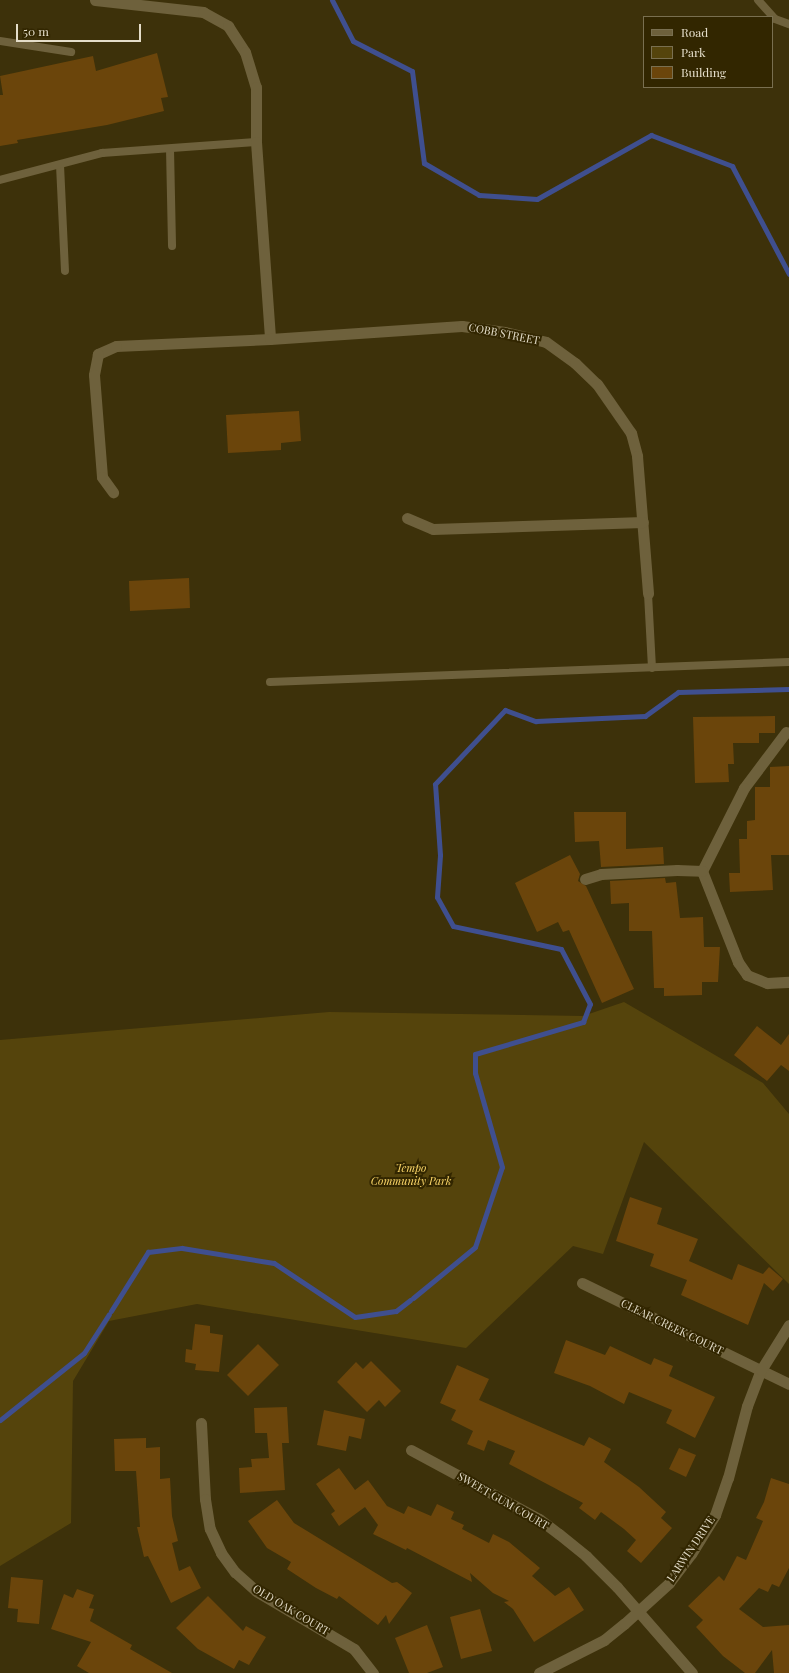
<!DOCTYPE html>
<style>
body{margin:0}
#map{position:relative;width:789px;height:1673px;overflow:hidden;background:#3d310a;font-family:"Playfair Display",serif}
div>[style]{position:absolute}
.green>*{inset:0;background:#55440c}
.stream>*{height:5px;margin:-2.5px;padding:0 2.5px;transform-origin:2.5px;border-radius:2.5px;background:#3f4f8f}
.building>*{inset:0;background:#6b450b}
.service>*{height:8px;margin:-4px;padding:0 4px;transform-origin:4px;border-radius:4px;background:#6e613c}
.minor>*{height:11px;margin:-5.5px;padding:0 5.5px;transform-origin:5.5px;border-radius:5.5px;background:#6e613c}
.tertiary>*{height:11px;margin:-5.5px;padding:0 5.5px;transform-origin:5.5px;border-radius:5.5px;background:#6e613c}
span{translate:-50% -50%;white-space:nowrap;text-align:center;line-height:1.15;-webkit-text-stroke:4px #322600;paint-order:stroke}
.street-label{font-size:11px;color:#e4ddc9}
.park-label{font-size:11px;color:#fed969;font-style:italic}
.legend{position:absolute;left:643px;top:16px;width:130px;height:72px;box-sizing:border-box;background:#322600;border:1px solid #796f50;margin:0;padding:5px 7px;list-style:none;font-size:12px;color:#e4ddc9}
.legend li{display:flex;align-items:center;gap:8px;height:20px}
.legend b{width:20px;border:1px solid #796f50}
.scale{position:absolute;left:16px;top:24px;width:125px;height:18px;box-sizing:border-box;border:2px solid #e4ddc9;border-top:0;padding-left:5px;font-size:12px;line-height:14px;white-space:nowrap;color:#e4ddc9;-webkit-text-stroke:3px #322600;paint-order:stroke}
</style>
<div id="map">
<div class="green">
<i style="clip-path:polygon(624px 1002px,763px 1083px,789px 1114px,789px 1284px,644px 1142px,603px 1254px,573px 1246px,466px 1348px,197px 1304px,109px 1321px,73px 1381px,71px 1523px,0 1566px,0 1040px,329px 1012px,583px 1016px)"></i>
</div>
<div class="stream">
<i style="left:332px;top:0;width:46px;rotate:62.9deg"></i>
<i style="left:353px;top:41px;width:66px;rotate:27deg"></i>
<i style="left:412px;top:71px;width:93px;rotate:82.6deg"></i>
<i style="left:424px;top:163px;width:64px;rotate:30.2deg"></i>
<i style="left:479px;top:195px;width:58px;rotate:3.9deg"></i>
<i style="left:537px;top:199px;width:131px;rotate:-29.3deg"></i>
<i style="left:651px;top:135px;width:87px;rotate:20.9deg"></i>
<i style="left:732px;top:166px;width:122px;rotate:62.2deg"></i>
<i style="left:413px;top:1298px;width:80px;rotate:-39.4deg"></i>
<i style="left:475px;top:1247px;width:84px;rotate:-71.4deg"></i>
<i style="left:502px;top:1167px;width:98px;rotate:-106deg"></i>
<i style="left:475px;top:1073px;width:19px;rotate:-90deg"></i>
<i style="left:475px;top:1054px;width:113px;rotate:-16.5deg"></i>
<i style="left:583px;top:1022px;width:19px;rotate:-69deg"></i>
<i style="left:590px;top:1004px;width:62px;rotate:-117.8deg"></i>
<i style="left:561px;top:949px;width:110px;rotate:-168deg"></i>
<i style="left:453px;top:926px;width:33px;rotate:-119deg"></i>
<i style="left:437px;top:897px;width:42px;rotate:-85.9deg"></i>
<i style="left:440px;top:855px;width:71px;rotate:-94deg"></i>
<i style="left:435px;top:784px;width:102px;rotate:-46.6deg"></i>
<i style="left:505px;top:710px;width:33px;rotate:20deg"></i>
<i style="left:536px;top:721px;width:109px;rotate:-2.6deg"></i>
<i style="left:645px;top:716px;width:41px;rotate:-36deg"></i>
<i style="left:678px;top:692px;width:111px;rotate:-1.5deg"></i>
<i style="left:111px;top:1311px;width:70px;rotate:-57.9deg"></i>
<i style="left:148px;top:1252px;width:34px;rotate:-7deg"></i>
<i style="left:182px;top:1248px;width:93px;rotate:9.3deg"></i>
<i style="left:274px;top:1263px;width:97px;rotate:33.7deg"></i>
<i style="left:355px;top:1317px;width:41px;rotate:-8.3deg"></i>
<i style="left:396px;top:1311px;width:18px;rotate:-38deg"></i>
<i style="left:0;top:1420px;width:107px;rotate:-38.6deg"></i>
<i style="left:84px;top:1353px;width:46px;rotate:-57.3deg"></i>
</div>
<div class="building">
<i style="clip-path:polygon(157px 53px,168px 97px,161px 98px,164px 111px,107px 125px,17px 140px,18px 143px,0 146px,0 95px,3px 95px,0 76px,93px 56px,96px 71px)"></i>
<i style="clip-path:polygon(299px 411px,301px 441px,281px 443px,281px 450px,228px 453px,226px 415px)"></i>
<i style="clip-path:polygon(189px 578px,190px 608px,130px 611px,129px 581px)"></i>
<i style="clip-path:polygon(775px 716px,775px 733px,759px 733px,759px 743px,733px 743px,734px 764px,728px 764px,729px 782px,695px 783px,693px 717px)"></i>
<i style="clip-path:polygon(789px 766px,789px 855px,771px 855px,773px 890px,730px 892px,729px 873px,740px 873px,739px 839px,747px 839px,747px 821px,755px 820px,755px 787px,770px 787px,770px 767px)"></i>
<i style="clip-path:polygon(574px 812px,626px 812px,626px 849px,663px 847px,664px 864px,601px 867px,599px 841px,575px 842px)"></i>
<i style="clip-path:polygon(570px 855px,580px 874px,578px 881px,586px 886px,634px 989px,602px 1003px,569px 930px,563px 932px,558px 922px,537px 932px,515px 883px)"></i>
<i style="clip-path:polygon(665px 878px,666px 883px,676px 882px,680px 918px,703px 917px,704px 947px,720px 947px,718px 982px,702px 982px,702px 995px,664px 996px,664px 988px,654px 988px,652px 931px,629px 931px,629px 903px,611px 904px,610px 881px)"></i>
<i style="clip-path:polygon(757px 1026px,781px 1045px,789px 1034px,789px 1071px,781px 1065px,767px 1081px,734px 1055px)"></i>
<i style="clip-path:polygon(630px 1197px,662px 1208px,657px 1224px,698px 1239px,689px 1261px,732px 1280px,738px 1264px,763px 1274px,769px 1267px,783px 1279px,773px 1291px,764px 1283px,748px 1325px,681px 1295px,687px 1280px,650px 1266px,654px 1254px,616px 1241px)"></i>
<i style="clip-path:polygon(195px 1324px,210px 1326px,210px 1333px,223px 1335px,219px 1372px,195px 1370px,196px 1364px,185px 1362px,186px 1349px,192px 1350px)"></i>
<i style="clip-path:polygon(566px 1340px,605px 1355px,610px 1346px,651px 1365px,654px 1358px,673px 1366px,669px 1376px,715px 1397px,695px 1438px,666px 1423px,672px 1410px,629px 1392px,624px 1404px,590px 1386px,554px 1373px)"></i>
<i style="clip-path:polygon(258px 1344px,279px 1365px,248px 1396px,227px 1375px)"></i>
<i style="clip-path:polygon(371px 1361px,401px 1391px,385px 1407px,379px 1400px,367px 1412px,337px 1382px,356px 1362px,363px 1369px)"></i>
<i style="clip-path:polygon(457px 1365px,489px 1379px,479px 1400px,584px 1446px,589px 1437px,611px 1449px,604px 1462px,639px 1487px,666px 1512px,661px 1518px,672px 1528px,641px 1563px,627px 1551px,636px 1540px,624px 1529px,601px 1512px,595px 1520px,579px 1508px,583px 1503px,509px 1464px,515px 1451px,488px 1440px,484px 1451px,467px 1444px,473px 1431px,451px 1420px,456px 1410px,440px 1403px)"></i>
<i style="clip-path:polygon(287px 1407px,289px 1443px,282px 1443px,285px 1490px,240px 1493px,239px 1468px,252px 1467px,251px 1459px,269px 1458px,267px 1433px,255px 1433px,254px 1408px)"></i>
<i style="clip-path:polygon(324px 1410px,365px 1419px,361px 1439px,349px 1436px,346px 1451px,317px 1445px)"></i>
<i style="clip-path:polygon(146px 1438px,146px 1448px,160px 1447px,160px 1479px,170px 1478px,172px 1516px,178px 1541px,172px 1543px,179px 1571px,190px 1566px,201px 1588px,171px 1603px,148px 1556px,144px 1557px,137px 1527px,140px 1527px,136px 1471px,115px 1471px,114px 1439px)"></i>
<i style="clip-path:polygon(679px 1448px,696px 1455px,686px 1477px,669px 1469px)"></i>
<i style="clip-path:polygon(339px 1468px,355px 1490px,368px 1480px,387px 1506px,404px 1514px,408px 1506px,431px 1516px,437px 1504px,454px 1512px,451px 1519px,464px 1525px,462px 1529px,489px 1543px,493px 1534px,509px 1542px,540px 1568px,532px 1576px,555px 1596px,569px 1587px,584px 1610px,534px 1642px,513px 1609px,504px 1602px,509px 1601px,493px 1593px,470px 1573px,472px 1582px,407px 1548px,406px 1550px,373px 1534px,378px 1525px,365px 1507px,339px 1526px,331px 1514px,335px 1511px,316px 1484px)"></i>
<i style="clip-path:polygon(771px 1478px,789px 1484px,789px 1568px,779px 1587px,772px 1584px,768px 1592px,759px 1588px,739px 1609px,763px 1627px,789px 1625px,789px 1673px,774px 1673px,772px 1650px,755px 1673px,745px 1673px,723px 1656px,696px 1627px,703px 1620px,688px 1606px,719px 1576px,724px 1581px,737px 1556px,746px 1560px,763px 1521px,756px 1518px,764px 1502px)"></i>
<i style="clip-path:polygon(277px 1500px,294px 1523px,392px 1583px,397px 1582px,412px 1593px,389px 1624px,386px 1615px,378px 1625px,339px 1596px,337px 1599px,316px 1588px,287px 1569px,291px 1562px,267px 1548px,248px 1521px)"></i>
<i style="clip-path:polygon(11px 1577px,43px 1580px,39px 1624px,17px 1622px,18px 1609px,8px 1608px)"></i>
<i style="clip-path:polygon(77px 1589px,94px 1595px,89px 1608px,94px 1609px,90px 1621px,132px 1645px,130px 1649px,172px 1673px,89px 1673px,77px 1666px,91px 1642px,51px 1629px,64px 1594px,73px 1598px)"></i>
<i style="clip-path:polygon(208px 1596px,243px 1631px,246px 1626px,266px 1637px,249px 1665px,239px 1660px,234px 1669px,198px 1649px,176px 1628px)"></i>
<i style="clip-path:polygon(480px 1609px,492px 1651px,461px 1659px,450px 1617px)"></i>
<i style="clip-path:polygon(427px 1625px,443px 1667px,427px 1673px,409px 1673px,395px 1638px)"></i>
</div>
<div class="service">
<i style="left:758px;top:0;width:25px;rotate:48deg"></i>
<i style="left:775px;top:19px;width:15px;rotate:20deg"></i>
<i style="left:0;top:41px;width:72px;rotate:8.8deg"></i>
<i style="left:170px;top:149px;width:97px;rotate:88.8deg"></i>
<i style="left:60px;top:165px;width:106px;rotate:87.3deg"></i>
<i style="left:0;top:180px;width:106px;rotate:-14.8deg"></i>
<i style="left:102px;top:153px;width:154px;rotate:-4.1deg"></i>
<i style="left:648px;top:594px;width:74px;rotate:86.9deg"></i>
<i style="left:270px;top:682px;width:519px;rotate:-2.21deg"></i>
</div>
<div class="minor">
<i style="left:95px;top:0;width:109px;rotate:6.3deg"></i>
<i style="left:203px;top:12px;width:29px;rotate:29deg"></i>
<i style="left:228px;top:26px;width:31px;rotate:57deg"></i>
<i style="left:245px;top:52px;width:37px;rotate:73deg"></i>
<i style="left:256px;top:87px;width:55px;rotate:90deg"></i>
<i style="left:256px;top:142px;width:197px;rotate:85.9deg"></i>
<i style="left:270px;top:339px;width:154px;rotate:177.4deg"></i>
<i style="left:116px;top:346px;width:20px;rotate:156deg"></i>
<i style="left:98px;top:354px;width:21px;rotate:101deg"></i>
<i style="left:94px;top:375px;width:102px;rotate:85.5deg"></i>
<i style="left:102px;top:477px;width:19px;rotate:54deg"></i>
<i style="left:270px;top:339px;width:192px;rotate:-3.9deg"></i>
<i style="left:462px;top:326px;width:43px;rotate:7.9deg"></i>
<i style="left:505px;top:332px;width:42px;rotate:13.7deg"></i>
<i style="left:546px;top:342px;width:36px;rotate:36deg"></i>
<i style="left:575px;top:363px;width:30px;rotate:44deg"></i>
<i style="left:597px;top:384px;width:60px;rotate:55.2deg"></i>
<i style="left:631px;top:433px;width:24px;rotate:75deg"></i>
<i style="left:637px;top:456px;width:138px;rotate:85.4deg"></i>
<i style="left:407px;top:518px;width:28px;rotate:23deg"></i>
<i style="left:433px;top:529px;width:210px;rotate:-1.9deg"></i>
<i style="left:786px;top:732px;width:70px;rotate:126.9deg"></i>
<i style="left:744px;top:788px;width:93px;rotate:116.8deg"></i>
<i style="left:702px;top:871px;width:98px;rotate:68.4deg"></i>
<i style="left:738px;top:962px;width:16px;rotate:55deg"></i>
<i style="left:747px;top:975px;width:22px;rotate:22deg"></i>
<i style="left:767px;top:983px;width:22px;rotate:-3deg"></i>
<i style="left:585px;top:879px;width:17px;rotate:-17deg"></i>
<i style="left:601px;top:874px;width:76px;rotate:-3deg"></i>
<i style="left:677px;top:870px;width:25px;rotate:2deg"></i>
<i style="left:582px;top:1283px;width:230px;rotate:26deg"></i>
<i style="left:201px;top:1423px;width:76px;rotate:87deg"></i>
<i style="left:205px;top:1499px;width:30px;rotate:81deg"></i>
<i style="left:210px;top:1529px;width:26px;rotate:65deg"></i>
<i style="left:221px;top:1553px;width:24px;rotate:54deg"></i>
<i style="left:235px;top:1572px;width:28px;rotate:42deg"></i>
<i style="left:256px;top:1591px;width:114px;rotate:30.6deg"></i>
<i style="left:354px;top:1649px;width:31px;rotate:52deg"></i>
<i style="left:411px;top:1450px;width:145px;rotate:28.3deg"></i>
<i style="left:539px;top:1519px;width:25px;rotate:37deg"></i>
<i style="left:559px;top:1534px;width:35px;rotate:39deg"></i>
<i style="left:586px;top:1556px;width:44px;rotate:45deg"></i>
<i style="left:617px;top:1587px;width:114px;rotate:48.9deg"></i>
</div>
<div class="tertiary">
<i style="left:539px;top:1673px;width:73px;rotate:-26.9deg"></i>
<i style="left:604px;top:1640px;width:26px;rotate:-39deg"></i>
<i style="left:624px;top:1624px;width:61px;rotate:-42.3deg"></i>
<i style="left:669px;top:1583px;width:36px;rotate:-53deg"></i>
<i style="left:691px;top:1554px;width:46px;rotate:-58.4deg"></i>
<i style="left:715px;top:1515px;width:39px;rotate:-71deg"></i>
<i style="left:728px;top:1478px;width:74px;rotate:-75.2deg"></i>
<i style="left:747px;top:1406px;width:39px;rotate:-69deg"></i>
<i style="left:761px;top:1370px;width:53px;rotate:-58.1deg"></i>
</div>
<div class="street-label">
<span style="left:504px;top:334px;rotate:11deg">COBB STREET</span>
<span style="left:672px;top:1327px;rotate:26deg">CLEAR CREEK COURT</span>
<span style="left:503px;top:1501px;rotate:30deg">SWEET GUM COURT</span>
<span style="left:691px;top:1549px;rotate:-56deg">LARWIN DRIVE</span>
<span style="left:291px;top:1610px;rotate:31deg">OLD OAK COURT</span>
</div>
<div class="park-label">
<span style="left:411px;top:1175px">Tempo<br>Community Park</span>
</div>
<ul class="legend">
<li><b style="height:5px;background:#6e613c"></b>Road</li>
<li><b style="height:11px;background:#55440c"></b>Park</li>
<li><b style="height:11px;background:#6b450b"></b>Building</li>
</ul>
<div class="scale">50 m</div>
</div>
